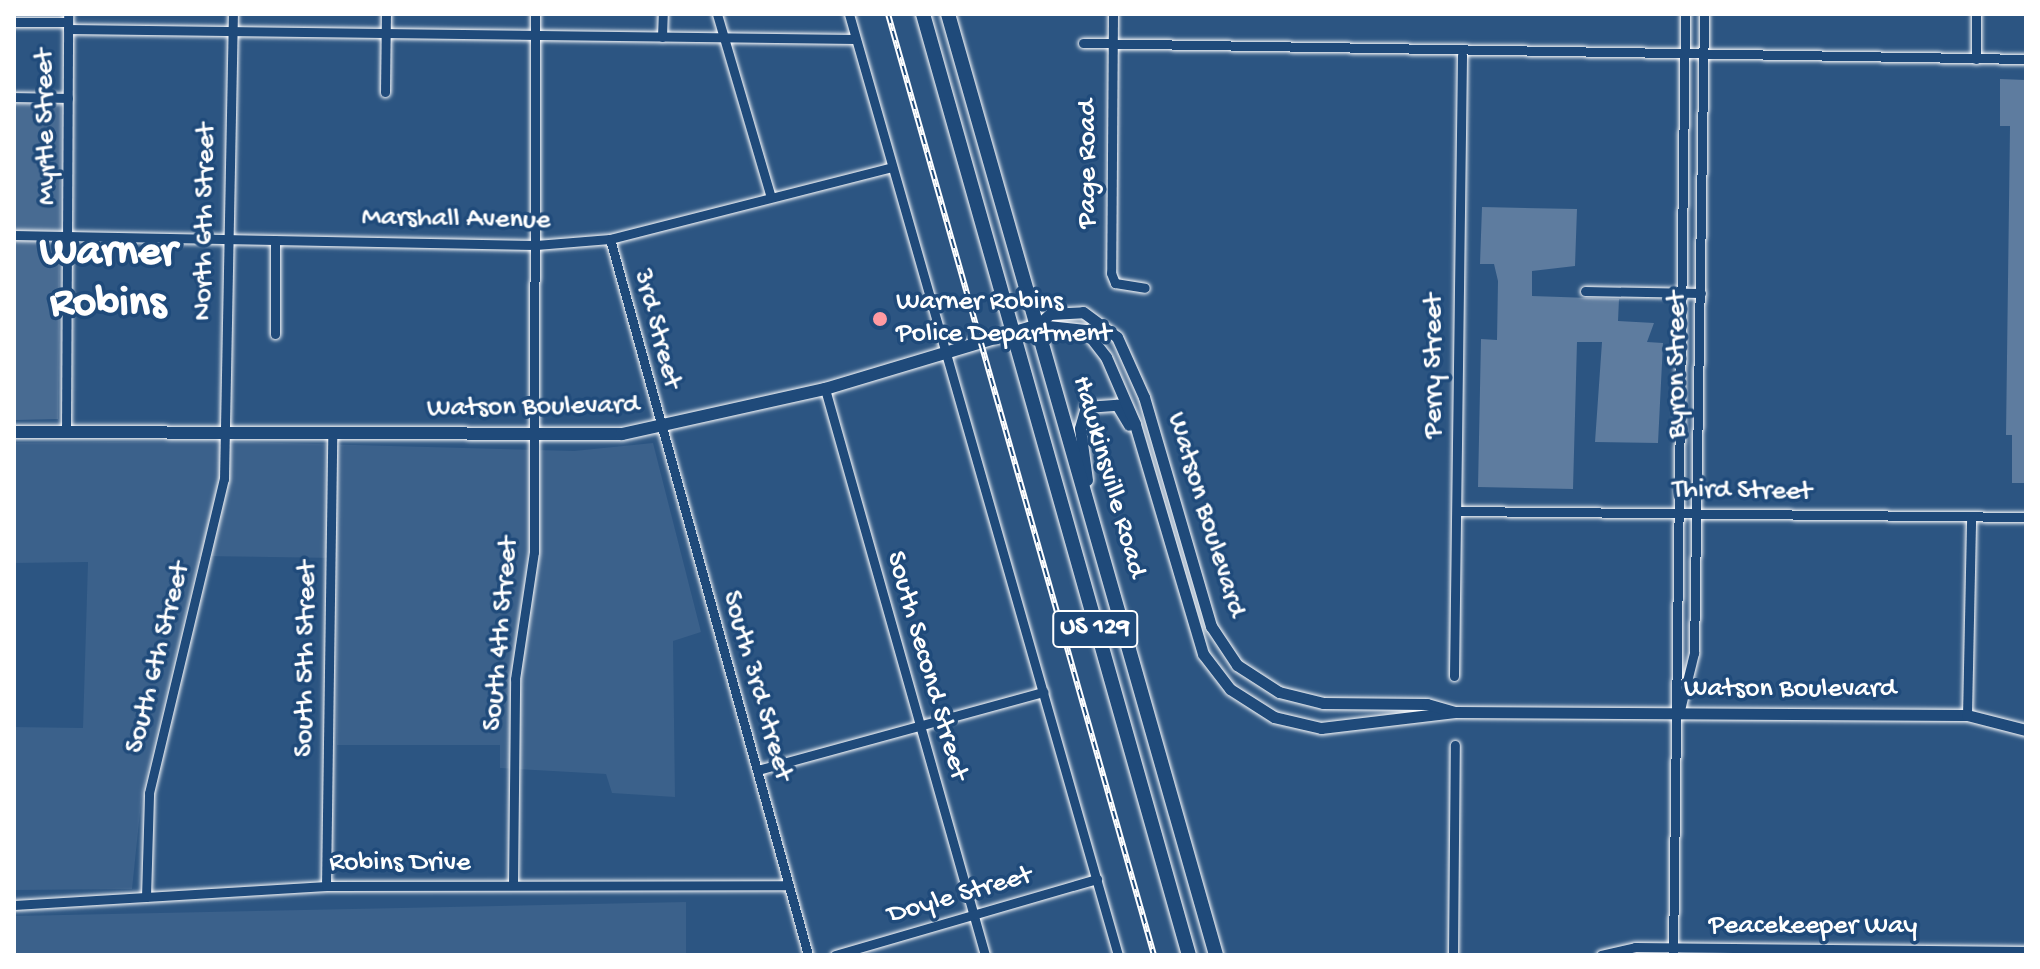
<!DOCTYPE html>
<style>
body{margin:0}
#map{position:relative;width:2040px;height:969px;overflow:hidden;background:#2c5582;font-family:"Gochi Hand",sans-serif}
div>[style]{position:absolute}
.built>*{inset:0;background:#3b618b}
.green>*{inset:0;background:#486b92}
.building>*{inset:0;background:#5e7c9f}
.roads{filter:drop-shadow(0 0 2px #fff) drop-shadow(0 0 2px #fff)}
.minor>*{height:9px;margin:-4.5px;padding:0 4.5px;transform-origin:4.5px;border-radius:4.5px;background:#1f4a7a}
.tertiary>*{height:11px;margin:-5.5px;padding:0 5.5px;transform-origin:5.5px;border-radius:5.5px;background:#1f4a7a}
.secondary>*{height:12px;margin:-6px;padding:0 6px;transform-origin:6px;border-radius:6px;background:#1f4a7a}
.primary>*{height:14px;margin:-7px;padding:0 7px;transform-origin:7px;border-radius:7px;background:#1f4a7a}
.rail>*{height:6px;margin-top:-3px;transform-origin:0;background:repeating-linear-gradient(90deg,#1f4a7a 0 9px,#fff 0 18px);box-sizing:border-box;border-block:2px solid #fff}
.dots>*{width:22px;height:22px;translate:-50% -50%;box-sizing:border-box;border:4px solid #1f4a7a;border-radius:50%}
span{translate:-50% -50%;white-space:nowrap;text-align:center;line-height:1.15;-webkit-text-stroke:7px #1f4a7a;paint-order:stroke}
.shield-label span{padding:2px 6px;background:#1f4a7a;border:2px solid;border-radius:6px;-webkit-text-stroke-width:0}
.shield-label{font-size:26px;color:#fff;font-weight:700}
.street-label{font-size:28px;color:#fff}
.poi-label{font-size:28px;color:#fff}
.left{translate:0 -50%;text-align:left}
.town-label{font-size:44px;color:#fff;font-weight:700}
.frame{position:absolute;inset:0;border:16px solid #fff;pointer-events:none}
</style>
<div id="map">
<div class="built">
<i style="clip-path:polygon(206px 441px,574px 451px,653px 443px,701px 632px,673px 641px,675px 797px,612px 793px,606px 774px,500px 768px,500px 745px,337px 745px,337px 558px,199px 556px,142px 793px,132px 889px,14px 890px,14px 727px,83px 728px,88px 562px,14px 563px,14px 443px)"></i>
<i style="clip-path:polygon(686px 902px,686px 955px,14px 955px,14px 916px)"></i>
</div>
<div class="green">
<i style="clip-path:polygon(14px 98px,61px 98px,58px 419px,14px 420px)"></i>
</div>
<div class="building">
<i style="clip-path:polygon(2000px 79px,2026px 80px,2026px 483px,2012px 483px,2012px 435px,2006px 435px,2010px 126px,2000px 126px)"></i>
<i style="clip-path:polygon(1482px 207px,1577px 209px,1575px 266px,1532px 271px,1532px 296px,1619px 299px,1618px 321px,1654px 323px,1647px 342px,1663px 343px,1658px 443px,1595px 442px,1602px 342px,1577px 342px,1573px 489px,1478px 487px,1481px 339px,1497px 340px,1498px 281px,1494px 264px,1480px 264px)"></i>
</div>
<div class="roads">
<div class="minor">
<i style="left:717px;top:14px;width:188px;rotate:73.6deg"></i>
<i style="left:849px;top:14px;width:979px;rotate:74.05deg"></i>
<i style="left:1113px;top:14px;width:259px;rotate:90.4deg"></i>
<i style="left:1111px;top:273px;width:11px;rotate:68deg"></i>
<i style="left:1115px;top:283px;width:30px;rotate:9deg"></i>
<i style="left:14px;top:22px;width:54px"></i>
<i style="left:68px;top:29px;width:787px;rotate:0.73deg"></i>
<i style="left:662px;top:37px;width:23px;rotate:-88deg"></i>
<i style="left:1083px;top:43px;width:943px;rotate:0.97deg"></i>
<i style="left:1976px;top:59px;width:45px;rotate:-90deg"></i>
<i style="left:385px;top:92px;width:78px;rotate:-89.3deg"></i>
<i style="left:14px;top:97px;width:54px;rotate:1.1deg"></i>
<i style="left:14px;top:235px;width:522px;rotate:1.1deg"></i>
<i style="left:536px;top:245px;width:74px;rotate:-4.6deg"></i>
<i style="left:610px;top:239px;width:288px;rotate:-14.3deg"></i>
<i style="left:610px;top:239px;width:743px;rotate:74.54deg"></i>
<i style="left:1585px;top:291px;width:116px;rotate:1deg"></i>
<i style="left:275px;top:334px;width:94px;rotate:-90deg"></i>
<i style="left:825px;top:389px;width:588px;rotate:74.22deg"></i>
<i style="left:66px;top:431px;width:417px;rotate:-89.7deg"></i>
<i style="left:1457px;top:511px;width:569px;rotate:0.6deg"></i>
<i style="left:1454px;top:676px;width:621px;rotate:-89.26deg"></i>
<i style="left:1679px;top:714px;width:63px;rotate:-76.2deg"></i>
<i style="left:1694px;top:653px;width:639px;rotate:-89.1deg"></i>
<i style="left:1967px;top:715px;width:199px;rotate:-88.8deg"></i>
<i style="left:758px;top:770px;width:296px;rotate:-15.3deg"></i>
<i style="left:513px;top:885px;width:206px;rotate:-89.4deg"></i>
<i style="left:515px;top:679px;width:128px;rotate:-81.5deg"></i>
<i style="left:534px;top:552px;width:538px;rotate:-89.89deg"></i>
<i style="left:326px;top:886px;width:453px;rotate:-89.2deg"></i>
<i style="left:146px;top:897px;width:104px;rotate:-88.3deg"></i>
<i style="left:149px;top:793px;width:323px;rotate:-76.6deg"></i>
<i style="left:224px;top:479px;width:465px;rotate:-88.9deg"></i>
<i style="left:14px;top:905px;width:313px;rotate:-3.5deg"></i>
<i style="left:326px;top:886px;width:461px;rotate:-0.1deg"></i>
<i style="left:835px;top:955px;width:273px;rotate:-16.2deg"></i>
<i style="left:1453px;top:955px;width:210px;rotate:-89.5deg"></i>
<i style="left:1601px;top:955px;width:35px;rotate:-13deg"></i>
<i style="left:1635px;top:947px;width:391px;rotate:0.6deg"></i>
<i style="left:1673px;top:955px;width:941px;rotate:-89.27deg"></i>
</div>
<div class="tertiary">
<i style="left:1087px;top:480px;width:52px;rotate:-97.7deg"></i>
<i style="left:1080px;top:428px;width:22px;rotate:-74deg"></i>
<i style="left:1086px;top:407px;width:31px;rotate:-4deg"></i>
<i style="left:1117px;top:405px;width:23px;rotate:59deg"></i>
<i style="left:1455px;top:712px;width:135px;rotate:173.2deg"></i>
<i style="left:1321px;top:728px;width:48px;rotate:-166.8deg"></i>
<i style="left:1274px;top:717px;width:52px;rotate:-147.5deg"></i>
<i style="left:1230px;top:689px;width:44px;rotate:-127.6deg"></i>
<i style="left:1203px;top:654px;width:240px;rotate:-106.5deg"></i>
<i style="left:1135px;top:424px;width:73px;rotate:-113.4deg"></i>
<i style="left:1106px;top:357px;width:34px;rotate:-128deg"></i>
<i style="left:1085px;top:330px;width:47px;rotate:-173.9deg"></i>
<i style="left:1038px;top:325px;width:16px;rotate:-43deg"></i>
<i style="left:1050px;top:314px;width:33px;rotate:-3deg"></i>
<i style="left:1083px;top:312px;width:42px;rotate:36.3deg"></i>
<i style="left:1117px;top:337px;width:66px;rotate:65.8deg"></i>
<i style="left:1144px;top:397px;width:239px;rotate:73.7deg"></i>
<i style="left:1211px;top:626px;width:47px;rotate:56.3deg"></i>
<i style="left:1237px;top:665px;width:50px;rotate:32.7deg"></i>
<i style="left:1279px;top:692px;width:45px;rotate:14deg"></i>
<i style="left:1323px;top:703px;width:104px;rotate:0.6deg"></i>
<i style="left:1427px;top:704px;width:29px;rotate:16deg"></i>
<i style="left:1455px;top:712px;width:512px;rotate:0.34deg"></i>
<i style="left:1967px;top:715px;width:61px;rotate:14.3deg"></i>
</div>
<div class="secondary">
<i style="left:14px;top:432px;width:608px;rotate:0.19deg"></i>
<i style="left:622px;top:434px;width:208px;rotate:-12.5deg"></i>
<i style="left:825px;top:389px;width:222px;rotate:-16.7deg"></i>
</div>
<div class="primary">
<i style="left:923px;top:14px;width:978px;rotate:74.22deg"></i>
<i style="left:948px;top:14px;width:978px;rotate:74.1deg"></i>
</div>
</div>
<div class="rail">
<i style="left:888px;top:14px;width:978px;rotate:74.22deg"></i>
</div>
<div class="dots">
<i style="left:880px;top:319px;background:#ff9aa2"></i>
</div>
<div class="shield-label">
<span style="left:1095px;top:629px">US 129</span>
</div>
<div class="street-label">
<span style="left:47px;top:127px;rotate:-91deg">Myrtle Street</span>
<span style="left:1089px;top:164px;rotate:-90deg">Page Road</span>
<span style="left:456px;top:220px;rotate:1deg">Marshall Avenue</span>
<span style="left:206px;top:222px;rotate:-89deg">North 6th Street</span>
<span style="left:656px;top:329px;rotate:75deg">3rd Street</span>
<span style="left:1678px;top:365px;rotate:-90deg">Byron Street</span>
<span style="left:1435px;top:366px;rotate:-90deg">Perry Street</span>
<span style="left:533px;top:408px;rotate:-1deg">Watson Boulevard</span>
<span style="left:1108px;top:477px;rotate:74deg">Hawkinsville Road</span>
<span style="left:1742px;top:492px;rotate:1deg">Third Street</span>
<span style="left:1205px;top:515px;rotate:73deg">Watson Boulevard</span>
<span style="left:502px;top:634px;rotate:-85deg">South 4th Street</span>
<span style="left:159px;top:658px;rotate:-76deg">South 6th Street</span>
<span style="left:307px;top:659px;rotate:-89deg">South 5th Street</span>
<span style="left:926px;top:666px;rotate:74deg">South Second Street</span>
<span style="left:756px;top:686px;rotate:74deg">South 3rd Street</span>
<span style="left:1790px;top:690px">Watson Boulevard</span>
<span style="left:400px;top:864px">Robins Drive</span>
<span style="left:960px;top:896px;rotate:-16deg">Doyle Street</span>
<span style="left:1813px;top:927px">Peacekeeper Way</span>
</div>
<div class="poi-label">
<span class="left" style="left:896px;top:319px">Warner Robins<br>Police Department</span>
</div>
<div class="town-label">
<span style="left:108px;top:280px">Warner<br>Robins</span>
</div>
<div class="frame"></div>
</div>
